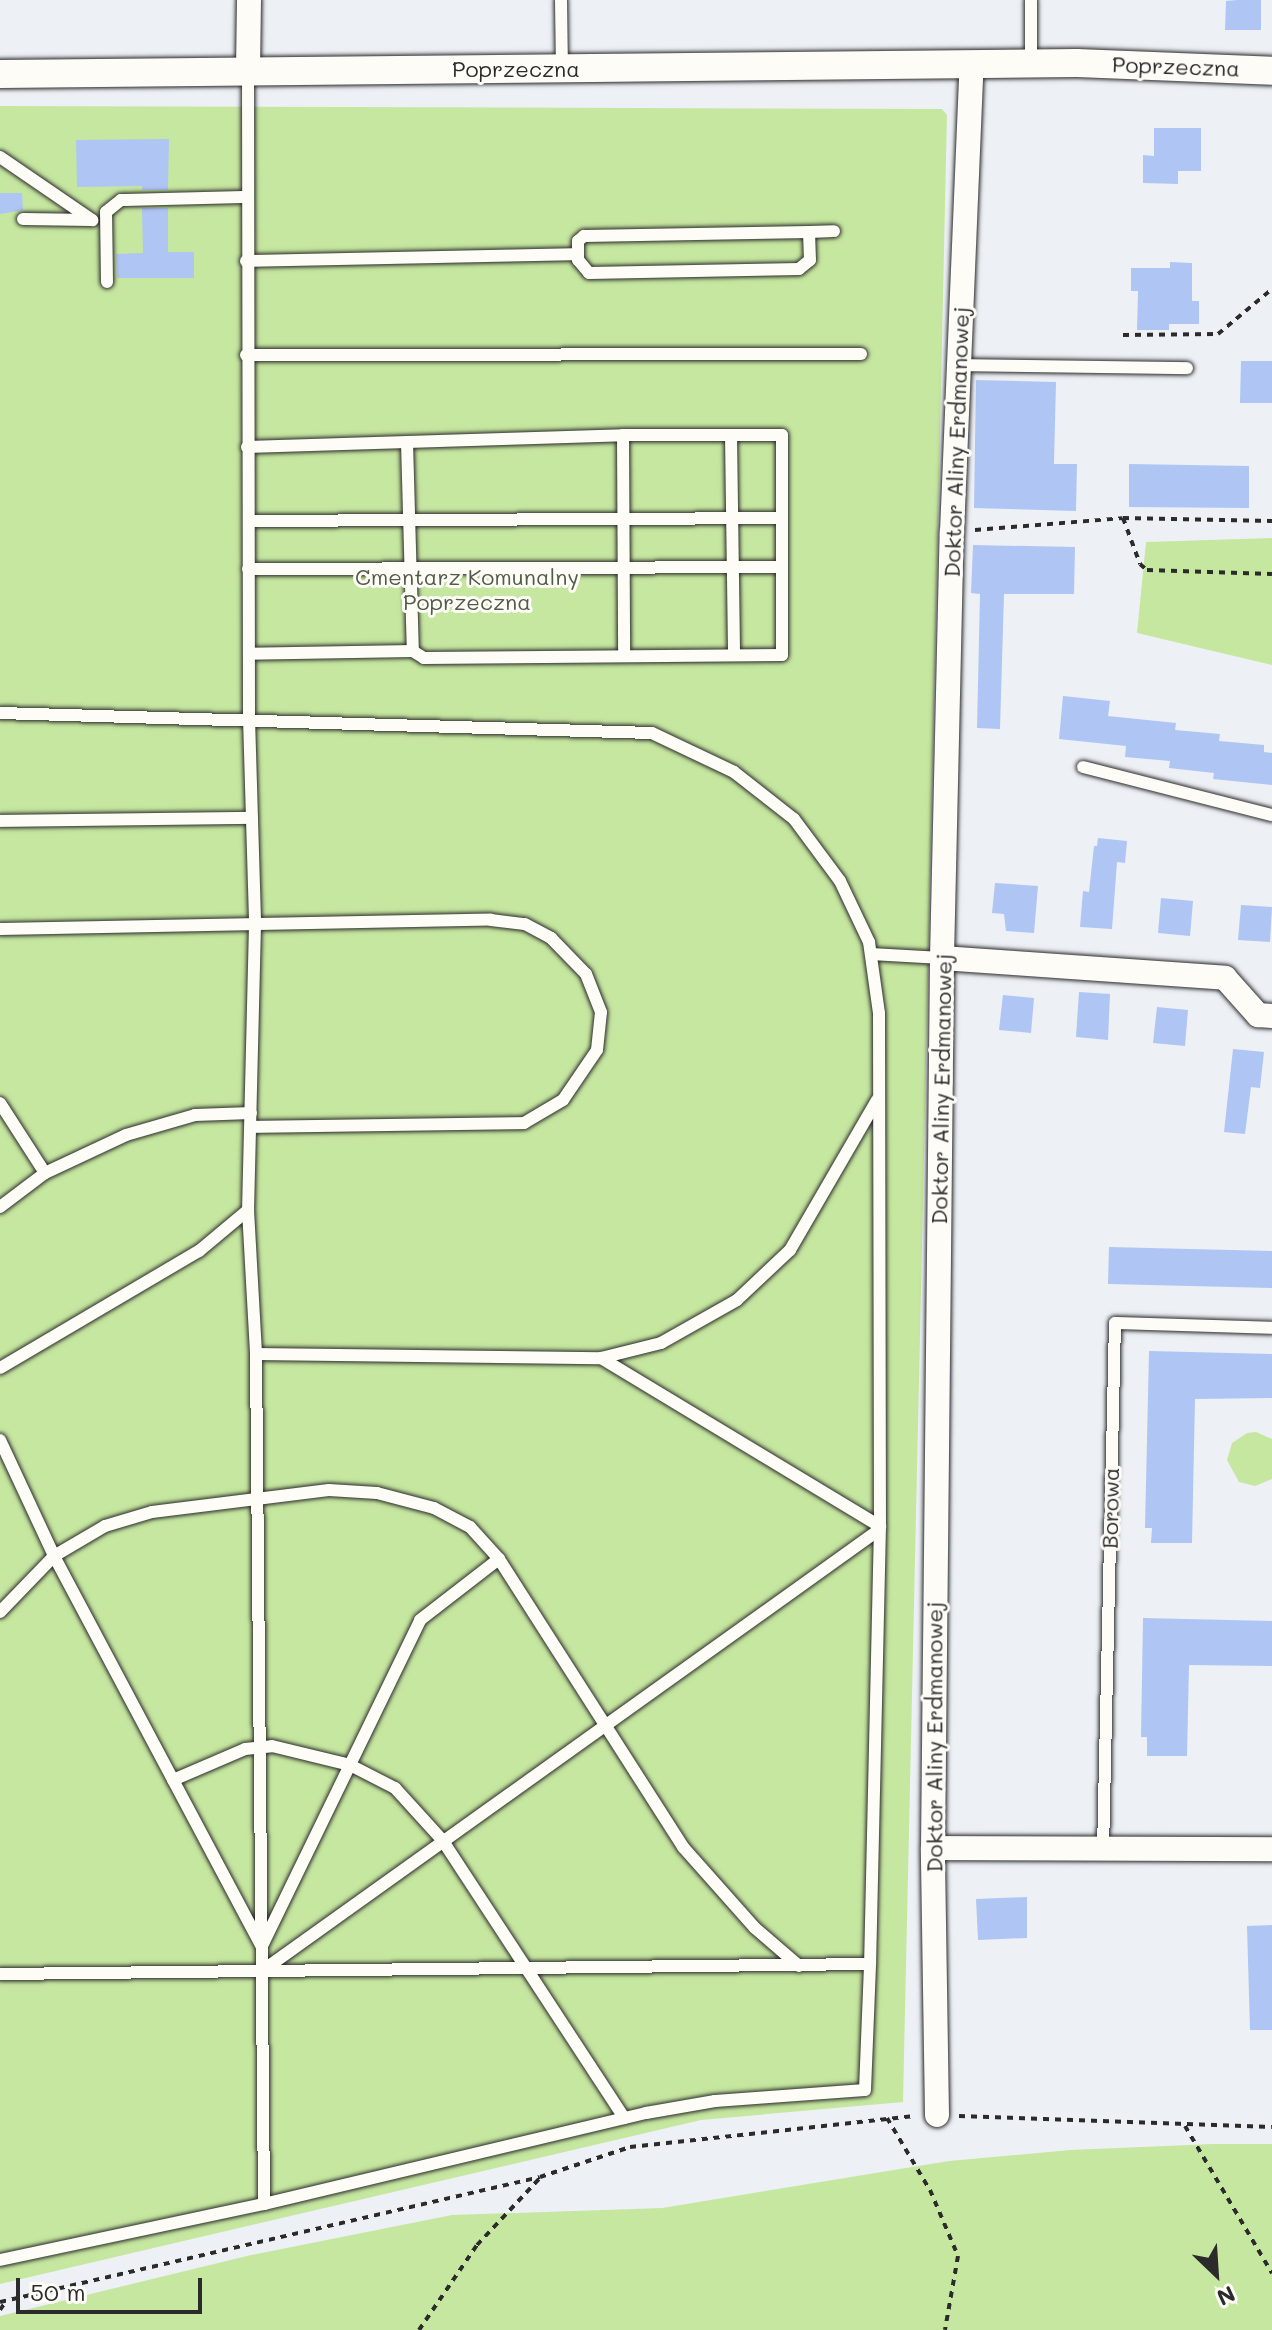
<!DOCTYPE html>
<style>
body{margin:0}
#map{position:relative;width:1272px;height:2330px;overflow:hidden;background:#edf1f6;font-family:Mali,sans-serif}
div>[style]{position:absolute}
.green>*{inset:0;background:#c6e7a0}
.building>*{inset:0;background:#afc5f4}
.path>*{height:4px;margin-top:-2px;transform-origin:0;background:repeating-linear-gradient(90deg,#2b2b2b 0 6px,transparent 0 12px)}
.roads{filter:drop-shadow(0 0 2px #2b2b2b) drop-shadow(0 0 2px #2b2b2b)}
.service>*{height:12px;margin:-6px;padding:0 6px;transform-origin:6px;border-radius:6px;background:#fdfcf7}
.minor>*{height:24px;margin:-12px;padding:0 12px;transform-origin:12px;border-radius:12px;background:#fdfcf7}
.tertiary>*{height:28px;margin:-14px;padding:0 14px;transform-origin:14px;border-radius:14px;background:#fdfcf7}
span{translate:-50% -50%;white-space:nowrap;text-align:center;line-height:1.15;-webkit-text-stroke:6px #fdfcf7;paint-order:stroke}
.street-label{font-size:22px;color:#2b2b2b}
.park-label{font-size:22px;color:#525a48}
.north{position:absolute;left:1176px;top:2234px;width:80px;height:80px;-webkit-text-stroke:6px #fdfcf7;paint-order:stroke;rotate:155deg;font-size:22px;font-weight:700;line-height:32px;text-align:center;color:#2b2b2b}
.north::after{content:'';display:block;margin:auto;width:28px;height:36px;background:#2b2b2b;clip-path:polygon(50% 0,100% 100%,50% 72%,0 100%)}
.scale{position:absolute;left:16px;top:2278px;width:186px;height:36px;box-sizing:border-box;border:4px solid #2b2b2b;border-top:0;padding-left:10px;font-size:24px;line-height:28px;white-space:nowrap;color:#2b2b2b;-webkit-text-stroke:6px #fdfcf7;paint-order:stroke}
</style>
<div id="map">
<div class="green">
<i style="clip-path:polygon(0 106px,942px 109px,947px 115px,903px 2102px,701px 2120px,0 2284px)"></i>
<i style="clip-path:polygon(1272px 538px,1272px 665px,1137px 633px,1146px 542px)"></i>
<i style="clip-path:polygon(1256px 1432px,1272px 1439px,1272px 1479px,1255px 1486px,1239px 1482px,1227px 1460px,1232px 1443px,1247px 1433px)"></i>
<i style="clip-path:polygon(1213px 2144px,1272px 2144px,1272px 2330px,0 2330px,0 2316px,251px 2255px,452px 2215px,662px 2208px,949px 2161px,1070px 2150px)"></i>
</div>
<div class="building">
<i style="clip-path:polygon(1237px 0,1261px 0,1261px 30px,1225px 30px,1226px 1px)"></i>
<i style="clip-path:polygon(1154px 128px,1201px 128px,1201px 171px,1178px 171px,1178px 184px,1143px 183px,1143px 155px,1154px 156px)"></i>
<i style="clip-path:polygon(169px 139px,168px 190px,142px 190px,142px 186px,77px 187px,76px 140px)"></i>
<i style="clip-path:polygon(0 193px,22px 193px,23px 210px,0 214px)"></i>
<i style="clip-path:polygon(142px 208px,168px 208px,168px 252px,194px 252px,194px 278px,117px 278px,116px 254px,143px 253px)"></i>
<i style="clip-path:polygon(1170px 262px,1192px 263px,1192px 301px,1199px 301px,1199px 324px,1169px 324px,1169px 330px,1137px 330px,1138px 291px,1131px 291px,1131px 268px,1170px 268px)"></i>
<i style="clip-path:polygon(1241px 361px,1272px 361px,1272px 403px,1240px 403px)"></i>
<i style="clip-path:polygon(976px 380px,1056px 382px,1054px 464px,1077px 464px,1076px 511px,974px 508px)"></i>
<i style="clip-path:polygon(1129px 464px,1249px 466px,1249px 508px,1129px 507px)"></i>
<i style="clip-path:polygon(973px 545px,1075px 547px,1074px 594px,1004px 594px,1000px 729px,977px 728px,980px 594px,971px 593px)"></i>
<i style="clip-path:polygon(1063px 696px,1110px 701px,1108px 716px,1176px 723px,1175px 730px,1220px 734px,1219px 741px,1264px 745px,1264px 752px,1272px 753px,1272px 785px,1213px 779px,1214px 773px,1169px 768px,1170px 761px,1125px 757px,1126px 746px,1059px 739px)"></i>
<i style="clip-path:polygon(1098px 838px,1127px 841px,1125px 863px,1117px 862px,1112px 929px,1080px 927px,1083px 891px,1089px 892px,1094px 846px,1097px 846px)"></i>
<i style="clip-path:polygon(995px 883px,1038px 886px,1034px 933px,1006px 931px,1004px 914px,992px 913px)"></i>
<i style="clip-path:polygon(1161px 898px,1193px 901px,1190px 936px,1158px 933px)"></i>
<i style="clip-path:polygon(1241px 905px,1272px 907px,1270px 942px,1238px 940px)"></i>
<i style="clip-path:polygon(1079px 992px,1110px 994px,1108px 1040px,1076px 1037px)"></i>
<i style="clip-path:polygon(1003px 995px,1034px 998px,1031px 1033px,999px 1030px)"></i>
<i style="clip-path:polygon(1157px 1007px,1188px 1010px,1185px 1046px,1153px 1043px)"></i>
<i style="clip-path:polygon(1233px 1049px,1264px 1052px,1260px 1088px,1251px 1087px,1245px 1134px,1224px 1132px)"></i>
<i style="clip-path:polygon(1109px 1247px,1272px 1251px,1272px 1288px,1108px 1284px)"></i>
<i style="clip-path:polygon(1149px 1351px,1272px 1354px,1272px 1398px,1195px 1399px,1192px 1543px,1151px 1543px,1152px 1528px,1145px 1528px)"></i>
<i style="clip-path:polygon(1143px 1618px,1272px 1621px,1272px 1666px,1189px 1665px,1187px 1756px,1147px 1756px,1147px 1737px,1141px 1737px)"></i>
<i style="clip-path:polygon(1027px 1897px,1027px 1938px,978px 1940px,976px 1899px)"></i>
<i style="clip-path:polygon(1272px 1925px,1272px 2030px,1250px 2030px,1247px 1926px)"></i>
</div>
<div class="path">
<i style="left:1123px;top:335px;width:95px;rotate:-0.6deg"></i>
<i style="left:1218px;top:334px;width:70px;rotate:-39.8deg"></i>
<i style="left:1123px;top:518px;width:49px;rotate:69.7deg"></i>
<i style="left:1140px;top:564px;width:9px;rotate:41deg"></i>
<i style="left:1147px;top:570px;width:125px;rotate:1.8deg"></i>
<i style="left:975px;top:530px;width:148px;rotate:-4.6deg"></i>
<i style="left:1123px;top:518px;width:149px;rotate:1.2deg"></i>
<i style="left:959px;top:2116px;width:313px;rotate:2deg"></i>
<i style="left:887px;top:2118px;width:84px;rotate:59.2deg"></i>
<i style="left:930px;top:2190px;width:72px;rotate:67deg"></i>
<i style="left:958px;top:2256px;width:75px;rotate:100deg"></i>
<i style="left:1185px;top:2126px;width:171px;rotate:59.4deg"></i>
<i style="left:0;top:2302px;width:554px;rotate:-13.03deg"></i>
<i style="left:540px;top:2177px;width:95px;rotate:-18.4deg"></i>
<i style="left:630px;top:2147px;width:286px;rotate:-6.2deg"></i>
<i style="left:0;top:2310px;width:11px;rotate:-56deg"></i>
<i style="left:419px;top:2330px;width:103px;rotate:-55.7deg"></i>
<i style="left:477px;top:2245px;width:91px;rotate:-46.8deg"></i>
</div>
<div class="roads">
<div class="service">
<i style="left:561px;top:0;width:69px;rotate:89.2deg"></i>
<i style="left:1031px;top:0;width:65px;rotate:90deg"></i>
<i style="left:248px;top:72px;width:646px;rotate:89.91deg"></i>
<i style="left:249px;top:718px;width:207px;rotate:88.3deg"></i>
<i style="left:255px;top:925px;width:285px;rotate:91.4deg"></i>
<i style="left:248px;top:1210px;width:144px;rotate:86.8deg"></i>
<i style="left:256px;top:1354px;width:850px;rotate:89.46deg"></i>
<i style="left:0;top:157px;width:112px;rotate:34.4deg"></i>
<i style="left:23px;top:219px;width:69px;rotate:0.8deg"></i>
<i style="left:809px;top:232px;width:28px;rotate:88deg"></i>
<i style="left:810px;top:260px;width:14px;rotate:141deg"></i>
<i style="left:799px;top:269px;width:210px;rotate:178.9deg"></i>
<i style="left:589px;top:273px;width:17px;rotate:-130deg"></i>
<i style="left:578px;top:260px;width:19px;rotate:-90deg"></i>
<i style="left:578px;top:241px;width:8px;rotate:-40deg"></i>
<i style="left:584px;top:236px;width:225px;rotate:-1deg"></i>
<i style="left:809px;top:232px;width:25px;rotate:-2deg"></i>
<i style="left:246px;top:261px;width:332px;rotate:-1.2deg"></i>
<i style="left:107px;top:282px;width:70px;rotate:-90.8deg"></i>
<i style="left:106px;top:212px;width:19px;rotate:-39deg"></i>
<i style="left:121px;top:200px;width:126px;rotate:-1.4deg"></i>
<i style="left:246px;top:355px;width:615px;rotate:-0.09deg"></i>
<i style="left:959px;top:365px;width:228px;rotate:0.8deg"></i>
<i style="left:623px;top:435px;width:220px;rotate:89.7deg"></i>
<i style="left:731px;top:435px;width:220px;rotate:89.2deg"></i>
<i style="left:407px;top:442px;width:209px;rotate:88.4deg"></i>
<i style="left:247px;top:447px;width:376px;rotate:-1.8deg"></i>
<i style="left:623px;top:435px;width:159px"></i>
<i style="left:782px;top:435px;width:220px;rotate:90deg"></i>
<i style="left:782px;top:655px;width:358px;rotate:179.5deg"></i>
<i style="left:424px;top:658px;width:13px;rotate:-148deg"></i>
<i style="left:413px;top:651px;width:164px;rotate:179deg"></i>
<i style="left:249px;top:521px;width:533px;rotate:-0.32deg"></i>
<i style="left:248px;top:569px;width:534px;rotate:-0.21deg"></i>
<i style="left:0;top:713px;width:652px;rotate:1.76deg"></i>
<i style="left:652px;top:733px;width:91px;rotate:25.4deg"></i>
<i style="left:734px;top:772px;width:76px;rotate:38.1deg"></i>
<i style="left:794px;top:819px;width:77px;rotate:53.4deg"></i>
<i style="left:840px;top:881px;width:68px;rotate:64.6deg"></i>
<i style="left:869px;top:942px;width:72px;rotate:82deg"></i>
<i style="left:879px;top:1013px;width:513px;rotate:89.89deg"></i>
<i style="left:880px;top:1526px;width:438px;rotate:91.3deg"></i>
<i style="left:870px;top:1964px;width:870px;rotate:179.34deg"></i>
<i style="left:1083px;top:767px;width:195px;rotate:14.3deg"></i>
<i style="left:0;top:821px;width:252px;rotate:-0.7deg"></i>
<i style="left:0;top:929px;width:491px;rotate:-1.1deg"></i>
<i style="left:491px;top:920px;width:34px;rotate:7deg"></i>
<i style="left:525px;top:924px;width:30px;rotate:28deg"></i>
<i style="left:551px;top:938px;width:50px;rotate:45.8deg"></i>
<i style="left:586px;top:974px;width:41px;rotate:68.5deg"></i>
<i style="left:601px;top:1012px;width:38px;rotate:96deg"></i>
<i style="left:597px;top:1050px;width:60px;rotate:124.2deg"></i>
<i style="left:563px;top:1100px;width:45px;rotate:149.5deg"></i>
<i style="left:524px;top:1123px;width:273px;rotate:179.2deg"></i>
<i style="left:871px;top:954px;width:71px;rotate:3.2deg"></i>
<i style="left:0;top:1103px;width:83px;rotate:57.3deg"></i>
<i style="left:0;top:1207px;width:56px;rotate:-37.1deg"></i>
<i style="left:45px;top:1173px;width:89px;rotate:-25.1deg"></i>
<i style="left:126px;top:1135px;width:72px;rotate:-16.2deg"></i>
<i style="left:195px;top:1115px;width:56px;rotate:-2deg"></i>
<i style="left:256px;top:1354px;width:345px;rotate:0.7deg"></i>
<i style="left:601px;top:1358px;width:62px;rotate:-14deg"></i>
<i style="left:661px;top:1343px;width:87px;rotate:-29.5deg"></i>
<i style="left:737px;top:1300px;width:73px;rotate:-43.3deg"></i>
<i style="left:790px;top:1250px;width:173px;rotate:-59.9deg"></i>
<i style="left:601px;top:1358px;width:326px;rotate:31.1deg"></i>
<i style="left:0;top:1368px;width:231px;rotate:-30.5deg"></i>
<i style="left:199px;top:1251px;width:64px;rotate:-39.9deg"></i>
<i style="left:0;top:1440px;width:128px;rotate:65deg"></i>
<i style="left:54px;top:1556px;width:442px;rotate:62deg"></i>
<i style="left:0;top:1612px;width:78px;rotate:-46deg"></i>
<i style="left:54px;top:1556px;width:59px;rotate:-30.5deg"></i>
<i style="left:105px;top:1526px;width:49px;rotate:-16.6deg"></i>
<i style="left:152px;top:1512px;width:178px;rotate:-7.1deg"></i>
<i style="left:329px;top:1490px;width:48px;rotate:3.6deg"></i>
<i style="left:377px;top:1493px;width:59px;rotate:14.7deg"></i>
<i style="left:434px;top:1508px;width:41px;rotate:27.8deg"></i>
<i style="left:470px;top:1527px;width:43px;rotate:47.8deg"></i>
<i style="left:499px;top:1559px;width:342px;rotate:57.4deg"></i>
<i style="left:683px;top:1847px;width:108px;rotate:48.4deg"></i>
<i style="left:755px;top:1928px;width:58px;rotate:40.8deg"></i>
<i style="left:173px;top:1780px;width:78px;rotate:-23.3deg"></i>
<i style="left:245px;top:1749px;width:27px;rotate:-6deg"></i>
<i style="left:272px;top:1746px;width:80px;rotate:13.7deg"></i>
<i style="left:350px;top:1765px;width:51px;rotate:27.1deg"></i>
<i style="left:395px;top:1788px;width:72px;rotate:47.8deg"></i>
<i style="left:443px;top:1841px;width:331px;rotate:56.8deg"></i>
<i style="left:1103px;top:1850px;width:527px;rotate:-88.7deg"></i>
<i style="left:1115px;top:1323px;width:157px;rotate:1.8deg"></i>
<i style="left:263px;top:1944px;width:360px;rotate:-64.1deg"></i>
<i style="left:420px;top:1620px;width:100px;rotate:-37.7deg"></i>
<i style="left:262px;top:1971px;width:758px;rotate:-35.56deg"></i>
<i style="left:0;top:2260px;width:270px;rotate:-12deg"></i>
<i style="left:264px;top:2204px;width:393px;rotate:-13.4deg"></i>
<i style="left:646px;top:2113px;width:70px;rotate:-9.9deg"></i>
<i style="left:715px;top:2101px;width:150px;rotate:-4.2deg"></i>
<i style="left:865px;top:2090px;width:126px;rotate:-87.7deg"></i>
</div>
<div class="minor">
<i style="left:248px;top:71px;width:71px;rotate:-89.2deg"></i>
<i style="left:942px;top:958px;width:284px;rotate:4deg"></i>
<i style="left:1225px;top:978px;width:50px;rotate:48.3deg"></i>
<i style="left:1258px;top:1015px;width:14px;rotate:4deg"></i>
<i style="left:933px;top:1848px;width:339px;rotate:0.2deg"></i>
<i style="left:937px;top:2115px;width:267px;rotate:-90.9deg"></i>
<i style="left:933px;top:1848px;width:890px;rotate:-89.42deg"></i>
<i style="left:942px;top:958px;width:426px;rotate:-88.7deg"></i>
<i style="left:952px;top:532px;width:468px;rotate:-87.6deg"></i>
</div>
<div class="tertiary">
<i style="left:0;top:74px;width:1077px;rotate:-0.59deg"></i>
<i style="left:1077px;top:63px;width:195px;rotate:2.3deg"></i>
</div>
</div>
<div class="street-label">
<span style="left:1176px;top:66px;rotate:2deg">Poprzeczna</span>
<span style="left:516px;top:69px">Poprzeczna</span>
<span style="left:956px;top:442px;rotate:-88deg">Doktor Aliny Erdmanowej</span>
<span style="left:941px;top:1089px;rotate:-89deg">Doktor Aliny Erdmanowej</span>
<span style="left:1110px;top:1508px;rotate:-89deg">Borowa</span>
<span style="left:934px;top:1737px;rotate:-90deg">Doktor Aliny Erdmanowej</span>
</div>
<div class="park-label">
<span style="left:467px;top:589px">Cmentarz Komunalny<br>Poprzeczna</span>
</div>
<div class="north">N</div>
<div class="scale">50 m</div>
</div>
